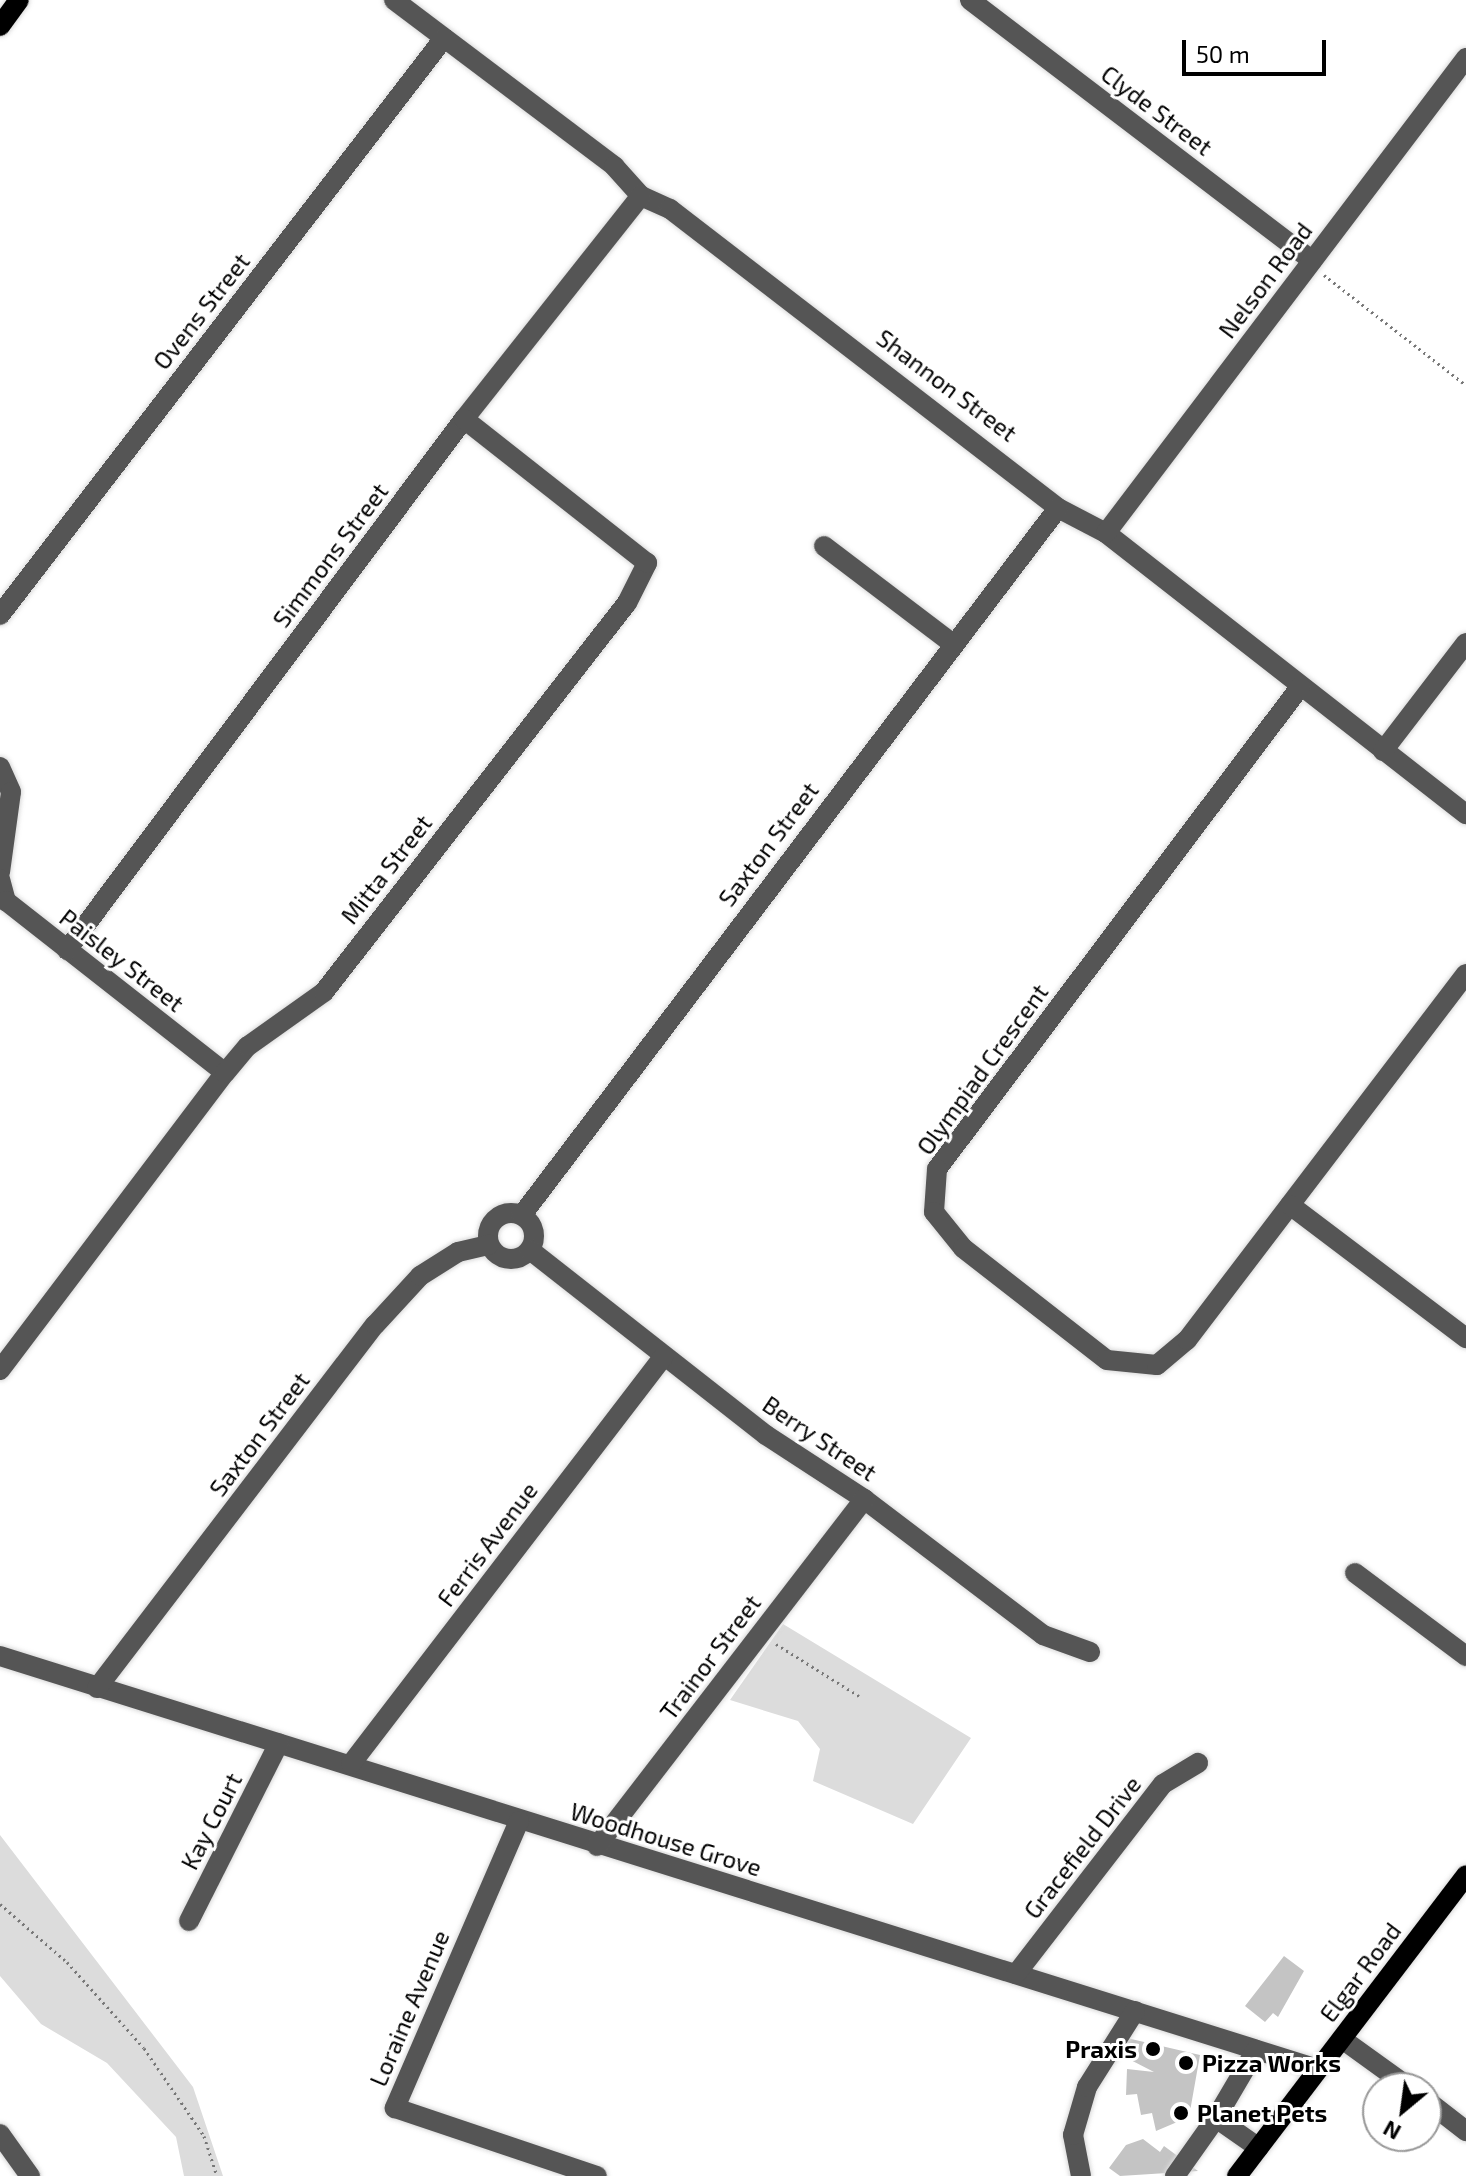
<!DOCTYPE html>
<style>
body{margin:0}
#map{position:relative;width:1466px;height:2176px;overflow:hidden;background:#fff;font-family:"Exo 2",sans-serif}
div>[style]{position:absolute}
.green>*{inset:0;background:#dcdcdc}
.building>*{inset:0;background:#c4c4c4}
.path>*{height:3px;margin-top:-1.5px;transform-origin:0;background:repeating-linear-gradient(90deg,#777 0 2px,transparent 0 6px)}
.roads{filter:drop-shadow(0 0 2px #dbdbdb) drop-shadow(0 0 2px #dbdbdb)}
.minor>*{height:20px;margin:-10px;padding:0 10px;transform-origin:10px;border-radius:10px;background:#555}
.minor>.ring{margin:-10px;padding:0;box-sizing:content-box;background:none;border:20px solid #555;border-radius:50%}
.major>*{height:20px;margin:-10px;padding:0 10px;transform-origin:10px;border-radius:10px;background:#000}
.dots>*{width:22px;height:22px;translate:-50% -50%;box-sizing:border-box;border:4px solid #fff;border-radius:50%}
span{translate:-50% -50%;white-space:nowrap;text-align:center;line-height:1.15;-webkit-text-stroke:6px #fff;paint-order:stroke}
.street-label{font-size:24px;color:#000}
.poi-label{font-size:24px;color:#000;font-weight:700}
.right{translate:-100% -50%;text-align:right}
.left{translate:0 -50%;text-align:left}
.north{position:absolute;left:1362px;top:2072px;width:80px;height:80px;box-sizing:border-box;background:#fff;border:2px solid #999;border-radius:50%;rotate:209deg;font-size:22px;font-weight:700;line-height:32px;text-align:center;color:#000}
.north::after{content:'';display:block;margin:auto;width:28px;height:36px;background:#000;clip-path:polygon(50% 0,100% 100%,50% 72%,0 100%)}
.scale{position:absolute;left:1182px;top:40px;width:144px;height:36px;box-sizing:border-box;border:4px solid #000;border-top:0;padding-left:10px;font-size:24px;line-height:28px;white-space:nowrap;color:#000;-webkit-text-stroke:6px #fff;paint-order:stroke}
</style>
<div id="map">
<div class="green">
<i style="clip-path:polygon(783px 1624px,971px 1738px,913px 1824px,813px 1781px,820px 1749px,798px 1721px,730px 1700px)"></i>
<i style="clip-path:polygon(0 1835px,193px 2087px,223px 2176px,184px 2176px,176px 2137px,107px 2063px,41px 2024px,0 1976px)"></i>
</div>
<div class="building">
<i style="clip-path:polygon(1284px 1956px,1304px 1971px,1278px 2017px,1273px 2013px,1265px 2022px,1245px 2006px)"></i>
<i style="clip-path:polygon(1127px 2038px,1200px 2055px,1189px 2117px,1156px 2131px,1152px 2113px,1141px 2115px,1137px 2094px,1126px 2095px,1127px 2069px,1154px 2072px,1117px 2053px)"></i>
<i style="clip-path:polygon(1143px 2139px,1160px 2152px,1164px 2146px,1198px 2171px,1120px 2176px,1109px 2168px,1126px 2145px)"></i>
</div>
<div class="path">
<i style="left:1324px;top:275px;width:180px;rotate:37.8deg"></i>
<i style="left:776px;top:1644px;width:98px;rotate:32.1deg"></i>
<i style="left:0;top:1904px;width:89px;rotate:40.9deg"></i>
<i style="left:67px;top:1962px;width:115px;rotate:48.2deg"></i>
<i style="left:144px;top:2048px;width:107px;rotate:55.7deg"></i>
<i style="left:204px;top:2136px;width:42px;rotate:72deg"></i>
</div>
<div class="roads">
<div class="minor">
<i style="left:394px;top:0;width:276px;rotate:37deg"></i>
<i style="left:614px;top:166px;width:40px;rotate:48deg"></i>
<i style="left:641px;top:196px;width:32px;rotate:24deg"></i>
<i style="left:670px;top:209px;width:490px;rotate:37.6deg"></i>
<i style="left:1058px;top:508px;width:54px;rotate:27.5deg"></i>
<i style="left:1106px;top:533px;width:457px;rotate:38deg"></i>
<i style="left:970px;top:0;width:430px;rotate:37.3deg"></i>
<i style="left:1106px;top:533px;width:596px;rotate:-52.84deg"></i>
<i style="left:824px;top:546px;width:162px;rotate:37.2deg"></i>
<i style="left:0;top:615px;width:728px;rotate:-52.42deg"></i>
<i style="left:1300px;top:687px;width:603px;rotate:126.98deg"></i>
<i style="left:937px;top:1169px;width:43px;rotate:94deg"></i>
<i style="left:934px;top:1212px;width:46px;rotate:51.1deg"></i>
<i style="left:963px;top:1248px;width:182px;rotate:37.9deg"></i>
<i style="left:1107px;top:1360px;width:50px;rotate:5.7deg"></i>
<i style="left:1157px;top:1365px;width:39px;rotate:-40deg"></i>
<i style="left:1187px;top:1340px;width:460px;rotate:-52.7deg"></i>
<i style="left:1383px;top:751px;width:136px;rotate:-52.5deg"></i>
<i style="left:0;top:767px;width:27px;rotate:66deg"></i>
<i style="left:11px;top:792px;width:81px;rotate:97.8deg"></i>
<i style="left:0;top:879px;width:23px;rotate:75deg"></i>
<i style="left:6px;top:901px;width:278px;rotate:38.1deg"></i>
<i style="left:67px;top:950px;width:663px;rotate:-53.22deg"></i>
<i style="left:464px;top:419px;width:285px;rotate:-51.6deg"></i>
<i style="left:1290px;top:1205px;width:221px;rotate:37.1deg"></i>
<i class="ring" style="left:488px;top:1213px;width:26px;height:26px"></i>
<i style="left:522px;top:1215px;width:887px;rotate:-52.83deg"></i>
<i style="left:530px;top:1250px;width:300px;rotate:38.1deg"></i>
<i style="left:766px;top:1435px;width:117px;rotate:33.1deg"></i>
<i style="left:864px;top:1499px;width:225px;rotate:37.2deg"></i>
<i style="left:1043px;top:1635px;width:50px;rotate:19.9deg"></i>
<i style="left:0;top:1370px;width:373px;rotate:-52.9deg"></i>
<i style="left:225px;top:1073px;width:35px;rotate:-50deg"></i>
<i style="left:248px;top:1046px;width:93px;rotate:-35.4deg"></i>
<i style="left:324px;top:992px;width:493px;rotate:-52.1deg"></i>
<i style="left:627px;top:603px;width:45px;rotate:-63.4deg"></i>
<i style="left:647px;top:563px;width:233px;rotate:-141.8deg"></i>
<i style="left:1355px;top:1573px;width:139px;rotate:36.8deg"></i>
<i style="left:0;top:1656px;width:1381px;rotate:17.4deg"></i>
<i style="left:97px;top:1688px;width:457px;rotate:-52.6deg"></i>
<i style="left:375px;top:1325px;width:67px;rotate:-47.4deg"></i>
<i style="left:420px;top:1276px;width:45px;rotate:-32.3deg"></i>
<i style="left:458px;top:1252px;width:32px;rotate:-13deg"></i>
<i style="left:351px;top:1764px;width:514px;rotate:-52.51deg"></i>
<i style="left:519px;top:1821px;width:313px;rotate:113.4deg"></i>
<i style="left:395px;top:2108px;width:213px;rotate:18.6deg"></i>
<i style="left:597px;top:1846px;width:438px;rotate:-52.4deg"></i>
<i style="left:189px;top:1921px;width:199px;rotate:-63.2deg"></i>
<i style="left:1016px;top:1974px;width:240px;rotate:-52.3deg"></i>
<i style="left:1163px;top:1784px;width:41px;rotate:-31deg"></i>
<i style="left:1342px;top:2039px;width:84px;rotate:35.8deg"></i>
<i style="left:1256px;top:2050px;width:79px;rotate:120.5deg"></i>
<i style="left:1216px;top:2118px;width:52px;rotate:34.9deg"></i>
<i style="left:1426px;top:2100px;width:51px;rotate:37.8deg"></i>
<i style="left:0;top:2134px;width:52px;rotate:54.5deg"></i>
<i style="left:1081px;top:2176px;width:42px;rotate:-101deg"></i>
<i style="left:1073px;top:2135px;width:50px;rotate:-73.7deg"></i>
<i style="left:1087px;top:2087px;width:90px;rotate:-57.7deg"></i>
<i style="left:1175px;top:2176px;width:71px;rotate:-54.7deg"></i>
</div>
<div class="major">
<i style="left:0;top:26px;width:32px;rotate:-54deg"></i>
<i style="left:1237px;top:2176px;width:378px;rotate:-52.7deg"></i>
</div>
</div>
<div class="dots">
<i style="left:1153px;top:2049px;background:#000"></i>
<i style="left:1186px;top:2063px;background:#000"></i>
<i style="left:1181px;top:2113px;background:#000"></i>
</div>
<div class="street-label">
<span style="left:1157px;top:110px;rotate:37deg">Clyde Street</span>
<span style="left:1265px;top:280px;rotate:-53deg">Nelson Road</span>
<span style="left:201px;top:311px;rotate:-52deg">Ovens Street</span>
<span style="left:947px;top:385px;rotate:37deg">Shannon Street</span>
<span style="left:330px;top:555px;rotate:-53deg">Simmons Street</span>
<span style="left:768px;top:844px;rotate:-53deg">Saxton Street</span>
<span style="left:386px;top:869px;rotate:-52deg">Mitta Street</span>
<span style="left:122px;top:960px;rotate:38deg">Paisley Street</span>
<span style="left:982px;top:1069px;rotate:-54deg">Olympiad Crescent</span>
<span style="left:259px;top:1434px;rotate:-53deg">Saxton Street</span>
<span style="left:820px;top:1438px;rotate:34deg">Berry Street</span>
<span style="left:487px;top:1544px;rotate:-53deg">Ferris Avenue</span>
<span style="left:710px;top:1657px;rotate:-53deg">Trainor Street</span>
<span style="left:211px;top:1821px;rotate:-63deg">Kay Court</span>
<span style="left:666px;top:1839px;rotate:17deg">Woodhouse Grove</span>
<span style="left:1082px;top:1847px;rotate:-52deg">Gracefield Drive</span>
<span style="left:1360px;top:1972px;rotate:-53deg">Elgar Road</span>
<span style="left:409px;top:2008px;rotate:-67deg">Loraine Avenue</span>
</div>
<div class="poi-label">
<span class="right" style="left:1137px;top:2049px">Praxis</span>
<span class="left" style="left:1202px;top:2063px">Pizza Works</span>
<span class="left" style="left:1197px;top:2113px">Planet Pets</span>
</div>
<div class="north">N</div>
<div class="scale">50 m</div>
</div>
